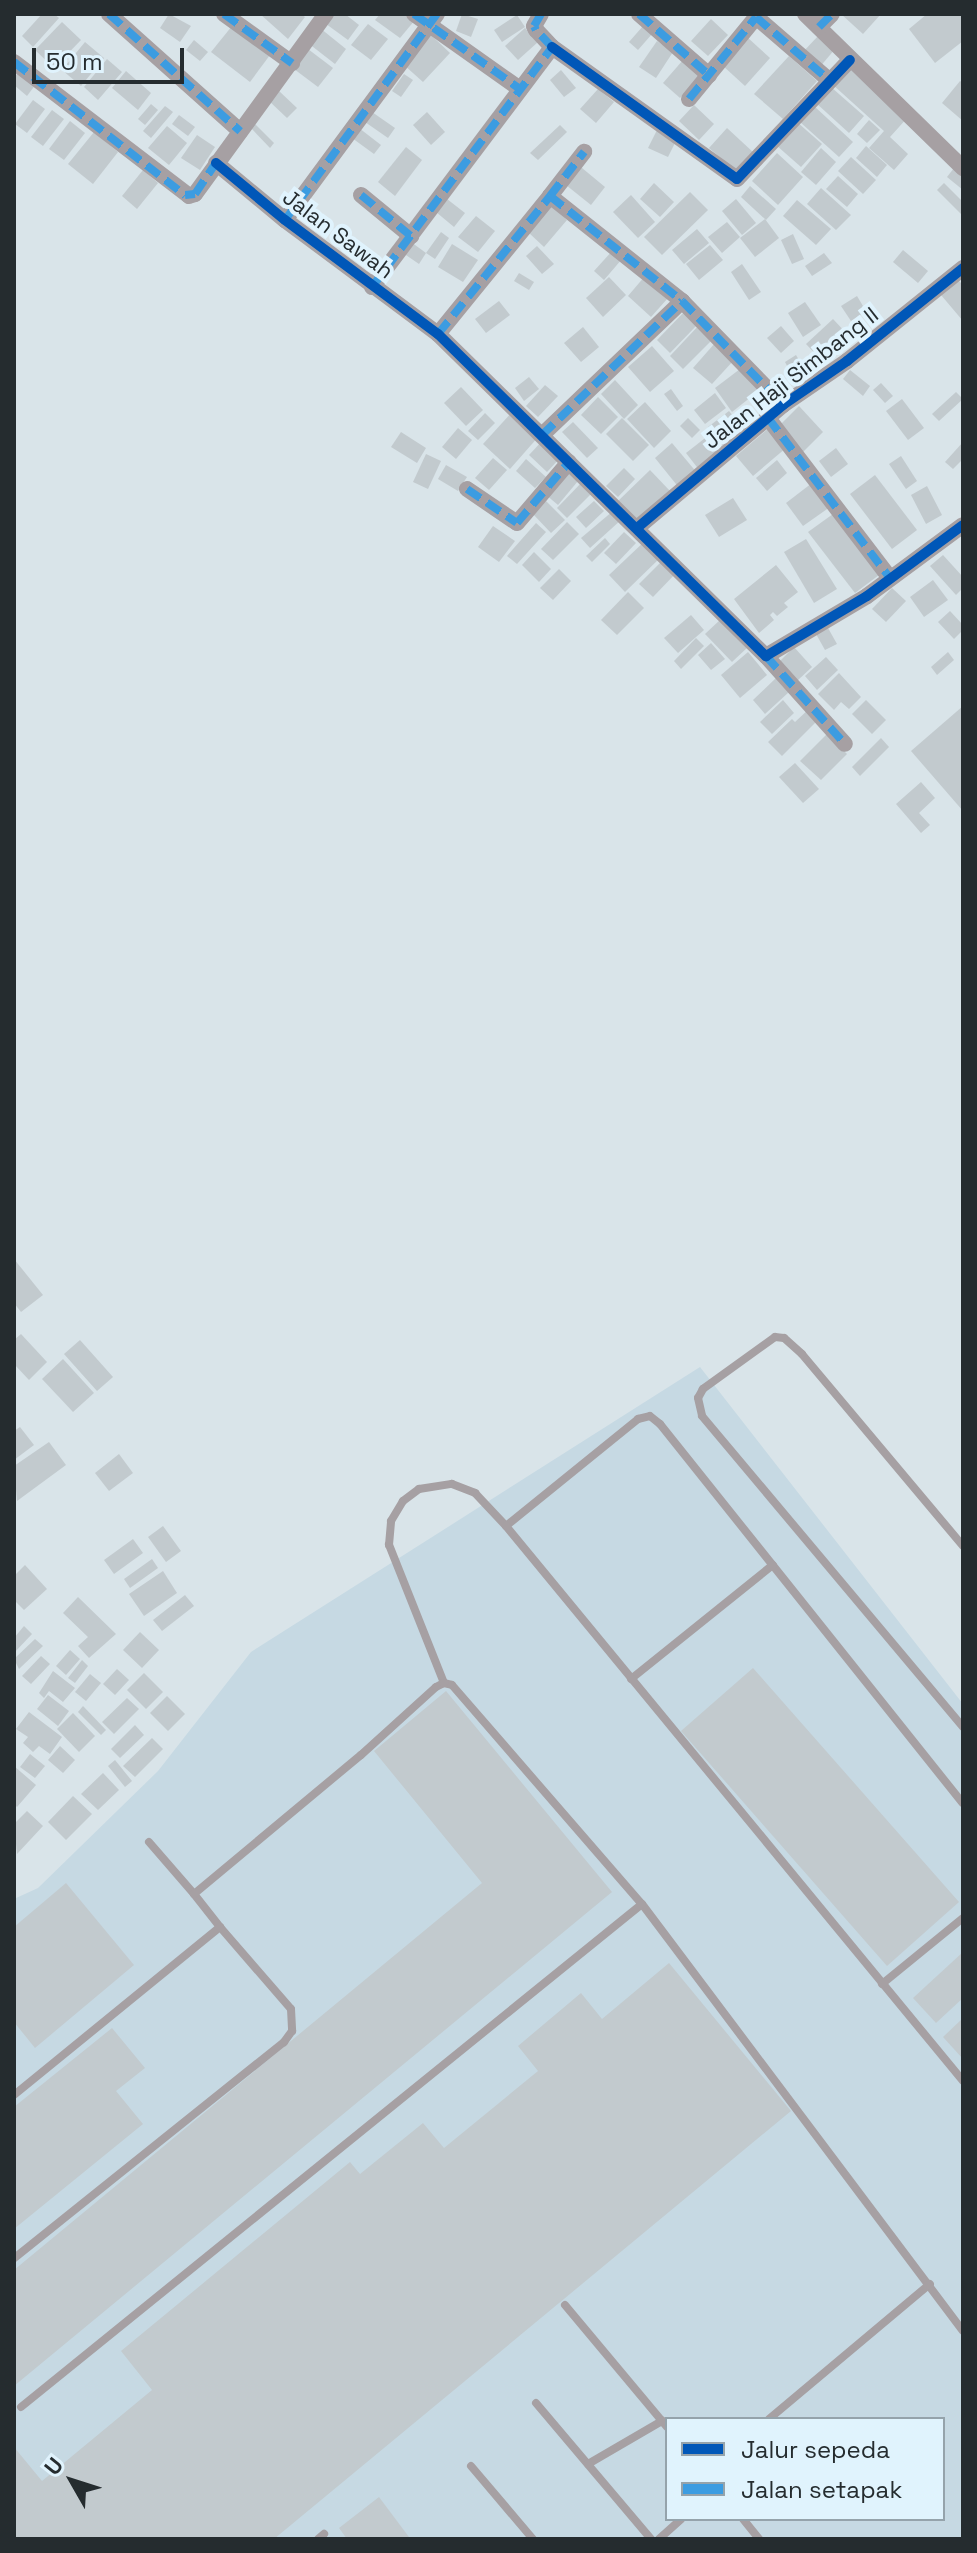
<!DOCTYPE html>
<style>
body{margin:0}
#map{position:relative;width:977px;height:2553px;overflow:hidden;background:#d9e4e9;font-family:"Space Grotesk",sans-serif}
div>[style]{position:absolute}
.built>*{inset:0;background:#c6d9e3}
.building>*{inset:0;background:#c2cace}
.service>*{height:8px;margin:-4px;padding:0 4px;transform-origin:4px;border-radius:4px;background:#a6a0a3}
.minor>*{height:16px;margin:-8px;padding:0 8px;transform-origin:8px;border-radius:8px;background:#a6a0a3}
.quiet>*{height:8px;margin-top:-4px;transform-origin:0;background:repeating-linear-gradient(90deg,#3c9ce1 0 16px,transparent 0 24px)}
.cycleway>*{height:10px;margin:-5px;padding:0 5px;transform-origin:5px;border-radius:5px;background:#0057b8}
span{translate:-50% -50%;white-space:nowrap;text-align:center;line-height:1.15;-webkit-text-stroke:8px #e0f3fd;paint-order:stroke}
.street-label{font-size:22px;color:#252c2f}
.frame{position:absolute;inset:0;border:16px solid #252c2f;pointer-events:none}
.legend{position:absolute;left:665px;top:2417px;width:280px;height:104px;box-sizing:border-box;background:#e0f3fd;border:2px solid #95a3ab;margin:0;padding:10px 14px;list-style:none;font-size:24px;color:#252c2f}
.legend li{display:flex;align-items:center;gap:16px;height:40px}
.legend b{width:40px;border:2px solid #95a3ab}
.north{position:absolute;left:32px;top:2441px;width:80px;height:80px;-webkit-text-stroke:6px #e0f3fd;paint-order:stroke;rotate:309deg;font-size:22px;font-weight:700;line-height:32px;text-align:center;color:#252c2f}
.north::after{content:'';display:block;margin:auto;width:28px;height:36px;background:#252c2f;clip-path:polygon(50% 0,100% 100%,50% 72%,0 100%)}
.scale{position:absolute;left:32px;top:48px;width:152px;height:36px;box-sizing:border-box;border:4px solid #252c2f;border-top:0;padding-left:10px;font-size:24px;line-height:28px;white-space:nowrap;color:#252c2f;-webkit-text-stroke:6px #e0f3fd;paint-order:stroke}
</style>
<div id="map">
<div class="built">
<i style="clip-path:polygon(evenodd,700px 1367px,963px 1704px,963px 2539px,14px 2539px,14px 1899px,38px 1888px,158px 1771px,251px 1652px,700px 1367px,667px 2419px,943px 2419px,943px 2519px,667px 2519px,667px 2419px)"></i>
</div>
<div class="building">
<i style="clip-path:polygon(42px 14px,54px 14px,59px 18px,33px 47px,22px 36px)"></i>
<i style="clip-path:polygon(169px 14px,191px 26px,180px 42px,160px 28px)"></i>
<i style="clip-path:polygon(260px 14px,301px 14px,305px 17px,288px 39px)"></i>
<i style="clip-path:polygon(328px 14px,345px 14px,359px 25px,348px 40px,322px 21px)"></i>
<i style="clip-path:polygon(380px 14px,407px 14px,415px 20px,400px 38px,375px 20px)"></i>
<i style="clip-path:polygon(462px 14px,478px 19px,471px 37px,456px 31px)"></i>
<i style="clip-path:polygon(841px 14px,881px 14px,863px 34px)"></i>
<i style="clip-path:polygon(927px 14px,963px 14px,963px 41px,935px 63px,909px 29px)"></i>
<i style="clip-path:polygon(517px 15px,525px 27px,502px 42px,494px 30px)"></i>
<i style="clip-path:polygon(711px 19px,728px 35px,708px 56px,691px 41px)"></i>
<i style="clip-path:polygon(62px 22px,81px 40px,54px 68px,35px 50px)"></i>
<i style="clip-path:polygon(368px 24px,388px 39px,371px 60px,351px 45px)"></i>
<i style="clip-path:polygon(232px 26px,270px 55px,250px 82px,211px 52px)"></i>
<i style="clip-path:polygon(643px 26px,652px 34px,638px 50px,629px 42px)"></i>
<i style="clip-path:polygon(320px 28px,346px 49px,335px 64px,308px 43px)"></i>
<i style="clip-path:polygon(525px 28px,538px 42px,518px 60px,505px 46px)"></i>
<i style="clip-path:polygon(431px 35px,450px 53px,423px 82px,404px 65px)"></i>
<i style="clip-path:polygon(819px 35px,835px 49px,819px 68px,802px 53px)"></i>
<i style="clip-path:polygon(747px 37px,770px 58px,745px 86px,722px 65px)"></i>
<i style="clip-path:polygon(194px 40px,208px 52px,200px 61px,186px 50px)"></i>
<i style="clip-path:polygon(657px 41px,673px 52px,656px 78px,639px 67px)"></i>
<i style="clip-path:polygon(85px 42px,104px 58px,81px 86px,62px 70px)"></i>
<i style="clip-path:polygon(308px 49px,333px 68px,318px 87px,294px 69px)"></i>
<i style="clip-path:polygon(789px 56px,817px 81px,783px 119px,754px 94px)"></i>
<i style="clip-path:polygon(107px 59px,122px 72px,98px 100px,84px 87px)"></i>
<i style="clip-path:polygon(683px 60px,700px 76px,680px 98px,663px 83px)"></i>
<i style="clip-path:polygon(850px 64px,908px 117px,890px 137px,908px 154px,894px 170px,869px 148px,884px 131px,832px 84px)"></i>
<i style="clip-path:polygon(20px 70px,36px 84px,27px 96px,14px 85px,14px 78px)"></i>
<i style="clip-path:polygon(561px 70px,576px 88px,564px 97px,550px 80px)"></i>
<i style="clip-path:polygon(126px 71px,151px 93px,138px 110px,112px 88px)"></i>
<i style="clip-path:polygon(404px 74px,413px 80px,401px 97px,392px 91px)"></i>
<i style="clip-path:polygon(960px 81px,963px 83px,963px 121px,942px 103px)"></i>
<i style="clip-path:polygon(831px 87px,864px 116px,849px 133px,816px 103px)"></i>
<i style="clip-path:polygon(598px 89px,614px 102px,596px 123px,580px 109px)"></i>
<i style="clip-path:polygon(278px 90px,297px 108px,287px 118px,268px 100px)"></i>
<i style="clip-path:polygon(33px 100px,45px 109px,27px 133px,15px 124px)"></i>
<i style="clip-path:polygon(151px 104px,158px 110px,145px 125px,138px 119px)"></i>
<i style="clip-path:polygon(694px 105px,714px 124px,699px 140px,679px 121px)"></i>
<i style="clip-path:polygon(165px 106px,173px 112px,151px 138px,143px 131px)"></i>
<i style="clip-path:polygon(814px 106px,853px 142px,839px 157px,800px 122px)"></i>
<i style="clip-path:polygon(52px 110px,64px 119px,43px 146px,31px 137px)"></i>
<i style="clip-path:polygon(372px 112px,395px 128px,388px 138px,365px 122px)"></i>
<i style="clip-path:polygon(427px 112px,445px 132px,431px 145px,413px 125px)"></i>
<i style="clip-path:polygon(179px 115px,195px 127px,188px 136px,172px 124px)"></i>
<i style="clip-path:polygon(869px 120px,880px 130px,867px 143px,857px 134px)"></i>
<i style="clip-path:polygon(70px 121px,85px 133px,64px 160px,49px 149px)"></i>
<i style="clip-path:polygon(797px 122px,822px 144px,801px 167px,776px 145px)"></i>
<i style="clip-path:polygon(255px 124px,274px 143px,270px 148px,251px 128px)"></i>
<i style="clip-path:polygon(560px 125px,567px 132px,538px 160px,530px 153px)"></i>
<i style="clip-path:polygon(167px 126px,187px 143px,169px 165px,148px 148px)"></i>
<i style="clip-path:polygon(359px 128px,381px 145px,374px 154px,352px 138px)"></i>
<i style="clip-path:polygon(727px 128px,754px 153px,737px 172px,709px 148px)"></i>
<i style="clip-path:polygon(657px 130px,677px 139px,668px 157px,648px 148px)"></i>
<i style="clip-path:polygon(94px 132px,118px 152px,93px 184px,68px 164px)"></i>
<i style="clip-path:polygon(197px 135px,215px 147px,200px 170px,181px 158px)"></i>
<i style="clip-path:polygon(866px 146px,887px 165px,877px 177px,856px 158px)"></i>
<i style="clip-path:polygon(406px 147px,422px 160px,395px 196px,378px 182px)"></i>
<i style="clip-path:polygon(821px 148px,836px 162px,816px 185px,801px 172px)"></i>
<i style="clip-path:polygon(777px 153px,803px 177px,778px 205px,752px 181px)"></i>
<i style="clip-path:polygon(851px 157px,876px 180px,863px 194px,838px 171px)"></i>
<i style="clip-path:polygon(576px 163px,605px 187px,591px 205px,561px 181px)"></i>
<i style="clip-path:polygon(954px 168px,963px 175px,963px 190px,947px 177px)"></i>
<i style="clip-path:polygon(143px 170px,158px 183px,137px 209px,122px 196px)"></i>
<i style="clip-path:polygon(838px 176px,858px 194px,847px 207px,826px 189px)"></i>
<i style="clip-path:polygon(654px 183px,674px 202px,660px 217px,640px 199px)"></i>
<i style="clip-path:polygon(944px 183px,963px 202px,963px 216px,937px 190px)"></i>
<i style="clip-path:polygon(750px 186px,776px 209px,766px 220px,741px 197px)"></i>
<i style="clip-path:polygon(821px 188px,851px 215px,836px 230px,807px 204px)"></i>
<i style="clip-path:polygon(690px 192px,708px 210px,662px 255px,644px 237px)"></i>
<i style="clip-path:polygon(631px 195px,655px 222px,638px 238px,613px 212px)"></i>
<i style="clip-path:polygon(447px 199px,465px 213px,454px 227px,436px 212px)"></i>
<i style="clip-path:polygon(736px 199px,756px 223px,742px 235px,722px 211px)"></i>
<i style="clip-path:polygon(797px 200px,831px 229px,816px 245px,783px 216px)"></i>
<i style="clip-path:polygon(551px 205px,567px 220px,544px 247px,528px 232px)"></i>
<i style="clip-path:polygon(476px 216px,495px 231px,478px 252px,458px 237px)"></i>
<i style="clip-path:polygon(765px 219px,779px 238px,755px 257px,740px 238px)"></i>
<i style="clip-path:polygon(727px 222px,740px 237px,722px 253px,708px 237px)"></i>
<i style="clip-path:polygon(697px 229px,709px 243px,684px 264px,672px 250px)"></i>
<i style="clip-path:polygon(441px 232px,449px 238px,435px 259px,426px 253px)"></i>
<i style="clip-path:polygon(793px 234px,804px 259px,792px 264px,781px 240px)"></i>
<i style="clip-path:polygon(411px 242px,426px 253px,419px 264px,403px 253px)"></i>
<i style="clip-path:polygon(452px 244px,478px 260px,463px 282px,438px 267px)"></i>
<i style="clip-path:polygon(710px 245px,723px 260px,699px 280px,686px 264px)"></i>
<i style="clip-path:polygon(537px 246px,554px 264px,542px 274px,526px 256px)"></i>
<i style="clip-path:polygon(613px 250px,622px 259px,604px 280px,594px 271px)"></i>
<i style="clip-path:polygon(903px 250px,928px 271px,918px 283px,893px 262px)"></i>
<i style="clip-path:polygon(824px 253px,832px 263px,812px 276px,805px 266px)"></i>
<i style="clip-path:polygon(742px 264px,761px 292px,749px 300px,731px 272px)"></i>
<i style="clip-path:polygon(519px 273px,534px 282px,529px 290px,514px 281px)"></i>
<i style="clip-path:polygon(645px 276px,668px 298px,651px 317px,628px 296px)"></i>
<i style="clip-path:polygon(609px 277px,626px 295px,603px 317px,586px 298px)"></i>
<i style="clip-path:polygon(958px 280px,963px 285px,963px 321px,941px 295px)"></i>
<i style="clip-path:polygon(857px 296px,866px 311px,851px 321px,841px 306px)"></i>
<i style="clip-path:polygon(499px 301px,510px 315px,486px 333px,475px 319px)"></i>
<i style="clip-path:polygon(805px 302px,821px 325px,803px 337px,788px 313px)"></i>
<i style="clip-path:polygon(685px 311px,698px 324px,670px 353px,657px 340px)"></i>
<i style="clip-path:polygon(833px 319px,849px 336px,822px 361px,806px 344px)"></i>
<i style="clip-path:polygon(700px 324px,714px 338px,683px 369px,670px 356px)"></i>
<i style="clip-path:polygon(781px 326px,794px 341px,781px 353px,767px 338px)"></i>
<i style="clip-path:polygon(583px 327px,599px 347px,581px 362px,564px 343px)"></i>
<i style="clip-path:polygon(715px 343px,734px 360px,712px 384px,693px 368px)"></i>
<i style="clip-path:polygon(652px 346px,674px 371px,650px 392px,628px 367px)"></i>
<i style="clip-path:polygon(796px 355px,806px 372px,794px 379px,785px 362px)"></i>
<i style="clip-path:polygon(744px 366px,761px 389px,732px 412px,715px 388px)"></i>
<i style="clip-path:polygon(850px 370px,870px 386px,863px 396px,843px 379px)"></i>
<i style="clip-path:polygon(529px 377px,539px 389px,524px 401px,515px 388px)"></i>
<i style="clip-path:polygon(615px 380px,638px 405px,624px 419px,601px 394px)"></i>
<i style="clip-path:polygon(881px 383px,893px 396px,885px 403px,873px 390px)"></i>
<i style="clip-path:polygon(545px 385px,558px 396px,538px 417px,526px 406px)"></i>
<i style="clip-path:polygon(461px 387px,483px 410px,466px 426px,444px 403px)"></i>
<i style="clip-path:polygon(671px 389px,683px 406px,677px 411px,664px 394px)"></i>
<i style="clip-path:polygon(956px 392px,963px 399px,939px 421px,932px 414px)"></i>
<i style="clip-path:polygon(715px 393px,726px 408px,705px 424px,694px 410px)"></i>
<i style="clip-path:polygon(598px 397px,618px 417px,601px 434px,581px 415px)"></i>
<i style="clip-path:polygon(902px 399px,924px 428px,908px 440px,886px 411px)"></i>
<i style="clip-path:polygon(645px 402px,671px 431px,654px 448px,627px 419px)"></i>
<i style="clip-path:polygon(799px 406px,823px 432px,803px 452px,779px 426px)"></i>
<i style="clip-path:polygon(729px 411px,746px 431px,725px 448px,708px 427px)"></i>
<i style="clip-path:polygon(512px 412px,539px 436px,510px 469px,483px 444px)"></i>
<i style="clip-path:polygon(485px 413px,495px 423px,478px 440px,468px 431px)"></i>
<i style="clip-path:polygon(622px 418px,649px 445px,633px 461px,606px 434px)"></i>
<i style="clip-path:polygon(688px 418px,700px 430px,692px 438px,680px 426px)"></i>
<i style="clip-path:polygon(573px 422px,598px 448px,587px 458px,562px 432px)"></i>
<i style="clip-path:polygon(458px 428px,472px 440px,456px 459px,442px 447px)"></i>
<i style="clip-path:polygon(769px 428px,786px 448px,753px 476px,736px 456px)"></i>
<i style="clip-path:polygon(401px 432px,426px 448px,417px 463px,391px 447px)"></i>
<i style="clip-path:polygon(709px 435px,723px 453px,700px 471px,686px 453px)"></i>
<i style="clip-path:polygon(543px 440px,561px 457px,547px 472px,529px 455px)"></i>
<i style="clip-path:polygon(963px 442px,963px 459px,953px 469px,945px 462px)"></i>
<i style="clip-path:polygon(672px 443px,698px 474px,680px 489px,655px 458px)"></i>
<i style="clip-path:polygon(836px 448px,848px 464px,831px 477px,819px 461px)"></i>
<i style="clip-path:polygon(426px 454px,441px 461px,428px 489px,413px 482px)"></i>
<i style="clip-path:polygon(901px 456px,917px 481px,906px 489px,889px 464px)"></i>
<i style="clip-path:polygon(493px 458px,507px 470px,489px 490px,475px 478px)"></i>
<i style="clip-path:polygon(526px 459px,546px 477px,535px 488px,516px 471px)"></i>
<i style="clip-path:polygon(777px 460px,787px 473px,767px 491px,756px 478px)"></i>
<i style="clip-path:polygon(446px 465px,467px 477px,458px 491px,438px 479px)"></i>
<i style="clip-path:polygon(624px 468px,635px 479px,618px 497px,606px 486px)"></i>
<i style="clip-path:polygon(565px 470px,578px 481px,558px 505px,545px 494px)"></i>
<i style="clip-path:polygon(650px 470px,670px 491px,636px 524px,616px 503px)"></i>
<i style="clip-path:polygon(875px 475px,917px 530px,892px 549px,850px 494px)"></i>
<i style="clip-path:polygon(584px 480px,595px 490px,567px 518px,557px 508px)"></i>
<i style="clip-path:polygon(812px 483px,830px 507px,803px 526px,786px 503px)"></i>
<i style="clip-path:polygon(927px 486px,942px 515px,926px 524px,911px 495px)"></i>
<i style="clip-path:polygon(733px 498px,747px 520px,719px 537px,705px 515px)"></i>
<i style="clip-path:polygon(546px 501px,565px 520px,551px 533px,532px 513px)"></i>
<i style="clip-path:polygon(594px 501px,604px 511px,586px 528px,576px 517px)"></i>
<i style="clip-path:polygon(613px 511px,621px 520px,590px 548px,581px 538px)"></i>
<i style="clip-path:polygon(833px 514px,879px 575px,855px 593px,808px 532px)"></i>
<i style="clip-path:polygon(567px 522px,579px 534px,553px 560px,541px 549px)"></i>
<i style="clip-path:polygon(536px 523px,546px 532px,517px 564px,507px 556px)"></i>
<i style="clip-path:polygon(493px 526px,515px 541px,499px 562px,478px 547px)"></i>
<i style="clip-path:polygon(624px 532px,636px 543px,616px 564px,604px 553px)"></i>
<i style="clip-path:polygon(605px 538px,610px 544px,592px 562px,586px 556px)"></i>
<i style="clip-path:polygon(806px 539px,837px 589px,814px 603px,784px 552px)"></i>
<i style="clip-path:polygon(646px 540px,661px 557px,625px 592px,609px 575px)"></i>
<i style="clip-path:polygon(534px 552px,551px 569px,539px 582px,522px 565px)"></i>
<i style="clip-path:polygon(943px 555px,963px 577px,963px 588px,956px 595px,930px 566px)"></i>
<i style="clip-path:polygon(665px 558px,678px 571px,653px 597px,639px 584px)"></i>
<i style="clip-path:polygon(776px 565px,798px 592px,784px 603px,788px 607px,777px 616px,773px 612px,770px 615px,774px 620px,759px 633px,734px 599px)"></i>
<i style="clip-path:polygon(559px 569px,571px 581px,553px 600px,540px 588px)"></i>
<i style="clip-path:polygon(933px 580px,948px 600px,924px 617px,910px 597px)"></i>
<i style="clip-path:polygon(892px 588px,906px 601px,886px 622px,872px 609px)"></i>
<i style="clip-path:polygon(628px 592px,644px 608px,617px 635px,601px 620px)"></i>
<i style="clip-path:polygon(950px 611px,963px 625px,963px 630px,954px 639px,938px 622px)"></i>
<i style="clip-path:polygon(691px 615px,704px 630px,678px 653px,664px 638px)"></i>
<i style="clip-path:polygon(721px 619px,748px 647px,732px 662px,705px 634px)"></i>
<i style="clip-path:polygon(828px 628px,837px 644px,825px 650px,816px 634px)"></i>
<i style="clip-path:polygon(696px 638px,704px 646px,681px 669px,674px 661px)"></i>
<i style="clip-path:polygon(711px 643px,725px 659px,711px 670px,698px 655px)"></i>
<i style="clip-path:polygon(794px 647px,812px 667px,797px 681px,779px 662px)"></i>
<i style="clip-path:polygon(748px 652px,767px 675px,740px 698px,721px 675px)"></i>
<i style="clip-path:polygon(948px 652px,954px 660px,937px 675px,931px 667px)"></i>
<i style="clip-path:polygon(826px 657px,838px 670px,817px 690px,805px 676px)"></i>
<i style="clip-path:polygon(839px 673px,861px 697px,849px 709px,841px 702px,834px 710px,818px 694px)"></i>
<i style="clip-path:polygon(776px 678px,789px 692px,765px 714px,753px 700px)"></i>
<i style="clip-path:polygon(783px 700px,794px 713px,772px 734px,760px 722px)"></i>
<i style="clip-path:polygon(866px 700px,886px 720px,872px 734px,852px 714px)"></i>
<i style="clip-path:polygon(963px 706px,963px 811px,911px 751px)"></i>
<i style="clip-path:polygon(810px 708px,819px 719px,782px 756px,768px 742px,792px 719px,795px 722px)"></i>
<i style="clip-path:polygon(827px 734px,847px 754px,821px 780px,800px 761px)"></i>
<i style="clip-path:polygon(881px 738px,889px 747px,860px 776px,852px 767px)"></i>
<i style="clip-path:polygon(795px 763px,819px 789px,803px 803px,779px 777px)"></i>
<i style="clip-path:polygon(921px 782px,935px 798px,919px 813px,930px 825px,921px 833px,896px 804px)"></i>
<i style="clip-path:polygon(14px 1259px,43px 1295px,21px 1312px,14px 1303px)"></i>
<i style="clip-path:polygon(21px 1334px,47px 1362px,29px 1380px,14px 1364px,14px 1340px)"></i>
<i style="clip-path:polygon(80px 1340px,113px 1377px,97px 1391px,64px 1354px)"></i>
<i style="clip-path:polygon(63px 1359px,94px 1393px,73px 1412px,42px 1379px)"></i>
<i style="clip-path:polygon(20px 1427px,34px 1445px,14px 1460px,14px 1431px)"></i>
<i style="clip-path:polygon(49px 1442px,66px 1465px,17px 1501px,14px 1466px)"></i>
<i style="clip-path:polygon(119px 1454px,133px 1473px,109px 1491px,95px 1473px)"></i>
<i style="clip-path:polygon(163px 1526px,181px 1551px,166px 1562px,148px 1537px)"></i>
<i style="clip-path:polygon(133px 1539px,143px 1553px,114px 1574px,104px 1560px)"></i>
<i style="clip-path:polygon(152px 1559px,158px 1568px,130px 1588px,124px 1579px)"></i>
<i style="clip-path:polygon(25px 1565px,47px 1589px,24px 1610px,14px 1600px,14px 1576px)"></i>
<i style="clip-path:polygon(163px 1571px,177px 1593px,144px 1616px,129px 1594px)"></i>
<i style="clip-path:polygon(185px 1595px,194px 1606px,162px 1631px,153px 1620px)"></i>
<i style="clip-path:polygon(78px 1597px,116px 1634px,89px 1658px,78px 1646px,88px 1637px,63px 1613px)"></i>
<i style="clip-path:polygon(24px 1626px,32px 1634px,14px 1653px,14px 1638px)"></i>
<i style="clip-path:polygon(140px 1632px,159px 1650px,142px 1668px,123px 1650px)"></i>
<i style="clip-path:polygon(35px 1639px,43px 1646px,19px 1669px,14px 1659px)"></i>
<i style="clip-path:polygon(70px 1650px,80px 1659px,66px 1675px,56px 1666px)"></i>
<i style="clip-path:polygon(41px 1656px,50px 1664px,31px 1684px,22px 1676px)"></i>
<i style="clip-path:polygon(82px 1660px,88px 1666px,75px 1683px,68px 1678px)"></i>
<i style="clip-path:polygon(753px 1668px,959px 1902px,887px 1966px,681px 1731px)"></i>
<i style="clip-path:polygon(117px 1669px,129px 1680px,115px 1695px,103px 1684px)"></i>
<i style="clip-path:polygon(53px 1671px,75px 1688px,63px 1702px,49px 1691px,44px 1698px,39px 1693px)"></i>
<i style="clip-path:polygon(144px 1673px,163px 1692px,146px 1709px,127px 1690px)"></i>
<i style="clip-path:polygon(90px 1674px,101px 1683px,86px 1701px,75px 1692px)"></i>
<i style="clip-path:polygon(446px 1691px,612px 1892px,14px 2386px,14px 2270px,482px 1883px,374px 1751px)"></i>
<i style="clip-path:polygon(48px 1695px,69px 1711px,58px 1726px,37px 1709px)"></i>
<i style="clip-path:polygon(167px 1696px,185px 1714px,168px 1731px,150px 1713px)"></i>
<i style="clip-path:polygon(127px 1698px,139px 1709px,114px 1734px,102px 1722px)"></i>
<i style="clip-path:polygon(83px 1706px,106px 1730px,101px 1735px,78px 1712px)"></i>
<i style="clip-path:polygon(29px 1712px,62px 1737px,50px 1754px,39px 1746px,33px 1752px,23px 1743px,28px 1737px,16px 1729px)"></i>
<i style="clip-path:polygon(73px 1713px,95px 1736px,79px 1752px,57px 1729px)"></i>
<i style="clip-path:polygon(135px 1725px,144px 1735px,120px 1758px,111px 1749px)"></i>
<i style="clip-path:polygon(152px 1738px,163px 1749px,135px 1777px,123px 1766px)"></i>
<i style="clip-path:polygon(60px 1746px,75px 1760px,63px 1773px,48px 1760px)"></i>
<i style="clip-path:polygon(30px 1754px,45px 1766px,35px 1778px,20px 1767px)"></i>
<i style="clip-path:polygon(115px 1760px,132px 1781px,125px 1787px,108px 1766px)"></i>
<i style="clip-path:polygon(14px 1766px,36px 1785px,17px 1807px,14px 1804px)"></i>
<i style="clip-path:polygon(103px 1773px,119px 1790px,98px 1810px,81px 1794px)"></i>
<i style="clip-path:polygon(73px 1796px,92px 1814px,66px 1840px,48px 1822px)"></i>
<i style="clip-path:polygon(27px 1811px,43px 1826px,17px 1854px,14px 1824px)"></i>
<i style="clip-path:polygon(66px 1883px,134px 1965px,35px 2048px,14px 2022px,14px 1927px)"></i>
<i style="clip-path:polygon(963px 1952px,963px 1998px,936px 2023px,913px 1998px)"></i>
<i style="clip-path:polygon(669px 1963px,791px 2111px,274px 2539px,14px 2539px,14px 2447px,42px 2481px,152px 2390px,121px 2351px,350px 2162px,360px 2174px,423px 2123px,444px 2148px,538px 2071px,518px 2046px,581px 1993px,602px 2019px)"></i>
<i style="clip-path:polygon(963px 2018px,963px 2059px,943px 2037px)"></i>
<i style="clip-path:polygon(112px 2028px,145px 2068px,116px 2091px,143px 2124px,14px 2229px,14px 2107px)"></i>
<i style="clip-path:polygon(379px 2497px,409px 2537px,347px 2539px,339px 2528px)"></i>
</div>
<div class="service">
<i style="left:506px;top:1526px;width:170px;rotate:-39deg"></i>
<i style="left:638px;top:1419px;width:12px;rotate:-14deg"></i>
<i style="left:650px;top:1416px;width:13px;rotate:39deg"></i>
<i style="left:660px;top:1424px;width:485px;rotate:51.4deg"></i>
<i style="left:963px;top:1546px;width:251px;rotate:-130deg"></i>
<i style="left:802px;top:1354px;width:24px;rotate:-138deg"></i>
<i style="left:784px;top:1338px;width:9px;rotate:-174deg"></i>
<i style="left:775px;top:1337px;width:89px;rotate:144.2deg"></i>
<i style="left:703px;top:1389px;width:10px;rotate:119deg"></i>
<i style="left:698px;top:1398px;width:18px;rotate:77deg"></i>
<i style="left:702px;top:1416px;width:406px;rotate:50deg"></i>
<i style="left:631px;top:1679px;width:182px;rotate:-38.8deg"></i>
<i style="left:444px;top:1683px;width:149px;rotate:-111.7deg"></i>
<i style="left:389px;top:1545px;width:24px;rotate:-85deg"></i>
<i style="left:391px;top:1521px;width:23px;rotate:-59deg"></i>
<i style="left:403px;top:1501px;width:20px;rotate:-37deg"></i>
<i style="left:419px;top:1489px;width:33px;rotate:-9deg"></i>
<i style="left:452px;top:1484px;width:25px;rotate:21deg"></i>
<i style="left:475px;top:1493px;width:45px;rotate:46.8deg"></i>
<i style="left:506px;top:1526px;width:719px;rotate:50.53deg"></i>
<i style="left:149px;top:1842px;width:69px;rotate:49.1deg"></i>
<i style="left:220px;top:1927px;width:42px;rotate:-128.2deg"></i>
<i style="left:194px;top:1894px;width:217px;rotate:-39.8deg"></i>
<i style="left:361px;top:1755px;width:101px;rotate:-42.2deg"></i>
<i style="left:436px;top:1687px;width:9px;rotate:-27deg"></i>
<i style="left:444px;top:1683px;width:8px;rotate:14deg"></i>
<i style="left:452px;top:1685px;width:290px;rotate:49.1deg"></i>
<i style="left:642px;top:1904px;width:534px;rotate:53.07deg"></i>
<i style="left:882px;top:1984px;width:104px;rotate:-39.2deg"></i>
<i style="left:14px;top:2095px;width:266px;rotate:-39.2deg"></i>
<i style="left:220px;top:1927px;width:108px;rotate:49.1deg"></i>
<i style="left:291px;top:2009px;width:22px;rotate:87deg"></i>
<i style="left:292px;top:2031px;width:14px;rotate:126deg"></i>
<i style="left:284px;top:2042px;width:346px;rotate:141.3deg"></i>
<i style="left:565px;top:2305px;width:159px;rotate:50.1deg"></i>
<i style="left:536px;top:2403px;width:178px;rotate:49.8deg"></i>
<i style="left:21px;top:2407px;width:799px;rotate:-39.01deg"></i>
<i style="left:769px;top:2419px;width:210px;rotate:-40deg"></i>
<i style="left:588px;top:2464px;width:86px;rotate:-30.2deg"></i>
<i style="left:471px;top:2466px;width:96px;rotate:49.7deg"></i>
<i style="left:743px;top:2519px;width:26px;rotate:51deg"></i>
<i style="left:318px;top:2539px;width:8px;rotate:-40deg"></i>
<i style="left:659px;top:2539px;width:30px;rotate:-42deg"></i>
</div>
<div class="minor">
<i style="left:109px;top:14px;width:176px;rotate:41.8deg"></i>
<i style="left:224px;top:14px;width:84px;rotate:35.8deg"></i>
<i style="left:414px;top:14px;width:130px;rotate:35.3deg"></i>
<i style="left:639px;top:14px;width:93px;rotate:41.1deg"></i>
<i style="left:805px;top:14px;width:221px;rotate:44.3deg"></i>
<i style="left:819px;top:27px;width:18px;rotate:-45deg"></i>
<i style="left:552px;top:47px;width:227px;rotate:35.5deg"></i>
<i style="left:737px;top:179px;width:164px;rotate:-46.5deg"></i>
<i style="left:14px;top:62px;width:220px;rotate:37.4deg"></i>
<i style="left:189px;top:196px;width:6px;rotate:-18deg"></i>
<i style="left:195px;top:194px;width:223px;rotate:-54deg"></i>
<i style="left:689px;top:99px;width:106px;rotate:-50.7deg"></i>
<i style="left:756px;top:17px;width:96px;rotate:40.8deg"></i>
<i style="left:216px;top:163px;width:89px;rotate:39.6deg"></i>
<i style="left:285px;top:220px;width:191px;rotate:36.7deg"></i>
<i style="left:438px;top:334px;width:460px;rotate:44.5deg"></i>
<i style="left:766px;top:656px;width:117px;rotate:-30.7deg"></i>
<i style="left:867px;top:596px;width:119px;rotate:-36.5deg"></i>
<i style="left:361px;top:195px;width:65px;rotate:39.4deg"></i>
<i style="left:550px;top:196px;width:56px;rotate:-52.3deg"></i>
<i style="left:285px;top:220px;width:256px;rotate:-53.6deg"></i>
<i style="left:372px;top:287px;width:300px;rotate:-53.1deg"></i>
<i style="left:552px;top:47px;width:23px;rotate:-133deg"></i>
<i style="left:536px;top:30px;width:4px;rotate:-117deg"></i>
<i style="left:534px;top:26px;width:14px;rotate:-60deg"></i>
<i style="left:438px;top:334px;width:178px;rotate:-50.9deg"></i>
<i style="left:550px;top:196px;width:169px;rotate:38.5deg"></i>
<i style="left:682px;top:301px;width:145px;rotate:45.8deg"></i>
<i style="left:768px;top:418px;width:201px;rotate:52.7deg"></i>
<i style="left:542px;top:435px;width:194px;rotate:-43.7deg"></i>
<i style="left:467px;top:489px;width:60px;rotate:34.2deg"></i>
<i style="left:517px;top:523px;width:80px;rotate:-49.6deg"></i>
<i style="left:637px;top:528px;width:191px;rotate:-40.1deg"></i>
<i style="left:783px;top:405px;width:78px;rotate:-34.5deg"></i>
<i style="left:847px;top:361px;width:149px;rotate:-38.7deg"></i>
<i style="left:766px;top:656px;width:118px;rotate:48.1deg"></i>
</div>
<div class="quiet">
<i style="left:109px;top:14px;width:176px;rotate:41.8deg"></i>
<i style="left:224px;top:14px;width:84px;rotate:35.8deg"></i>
<i style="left:414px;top:14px;width:130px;rotate:35.3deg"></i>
<i style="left:639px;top:14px;width:93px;rotate:41.1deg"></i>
<i style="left:819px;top:27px;width:18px;rotate:-45deg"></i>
<i style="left:14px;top:62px;width:217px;rotate:37.9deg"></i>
<i style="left:185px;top:195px;width:10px;rotate:-6deg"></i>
<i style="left:195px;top:194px;width:37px;rotate:-56deg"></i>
<i style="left:216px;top:163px;width:4px;rotate:45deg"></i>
<i style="left:689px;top:99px;width:106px;rotate:-50.7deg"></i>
<i style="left:756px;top:17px;width:96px;rotate:40.8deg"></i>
<i style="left:361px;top:195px;width:65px;rotate:39.4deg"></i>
<i style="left:550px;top:196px;width:56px;rotate:-52.3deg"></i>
<i style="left:285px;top:220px;width:256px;rotate:-53.6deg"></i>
<i style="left:372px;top:287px;width:300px;rotate:-53.1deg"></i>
<i style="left:552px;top:47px;width:23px;rotate:-133deg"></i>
<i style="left:536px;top:30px;width:4px;rotate:-117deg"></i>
<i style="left:534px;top:26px;width:14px;rotate:-60deg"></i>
<i style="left:438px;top:334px;width:178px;rotate:-50.9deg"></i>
<i style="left:550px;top:196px;width:169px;rotate:38.5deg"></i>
<i style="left:682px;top:301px;width:145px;rotate:45.8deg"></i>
<i style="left:768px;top:418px;width:201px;rotate:52.7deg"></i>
<i style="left:542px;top:435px;width:194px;rotate:-43.7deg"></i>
<i style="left:467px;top:489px;width:60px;rotate:34.2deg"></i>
<i style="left:517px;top:523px;width:80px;rotate:-49.6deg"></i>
<i style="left:766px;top:656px;width:118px;rotate:48.1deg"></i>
</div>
<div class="cycleway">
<i style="left:552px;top:47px;width:227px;rotate:35.5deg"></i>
<i style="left:737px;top:179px;width:164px;rotate:-46.5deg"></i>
<i style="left:216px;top:163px;width:89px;rotate:39.6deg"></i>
<i style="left:285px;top:220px;width:191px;rotate:36.7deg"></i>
<i style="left:438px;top:334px;width:460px;rotate:44.5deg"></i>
<i style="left:766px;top:656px;width:117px;rotate:-30.7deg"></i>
<i style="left:867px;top:596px;width:119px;rotate:-36.5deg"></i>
<i style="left:637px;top:528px;width:191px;rotate:-40.1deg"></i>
<i style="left:783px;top:405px;width:78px;rotate:-34.5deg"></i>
<i style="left:847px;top:361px;width:149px;rotate:-38.7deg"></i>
</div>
<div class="street-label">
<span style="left:338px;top:234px;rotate:37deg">Jalan Sawah</span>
<span style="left:791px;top:378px;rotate:-38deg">Jalan Haji Simbang II</span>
</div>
<div class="frame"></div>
<ul class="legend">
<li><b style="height:10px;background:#0057b8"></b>Jalur sepeda</li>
<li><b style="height:10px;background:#3c9ce1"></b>Jalan setapak</li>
</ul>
<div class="north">U</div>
<div class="scale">50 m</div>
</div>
